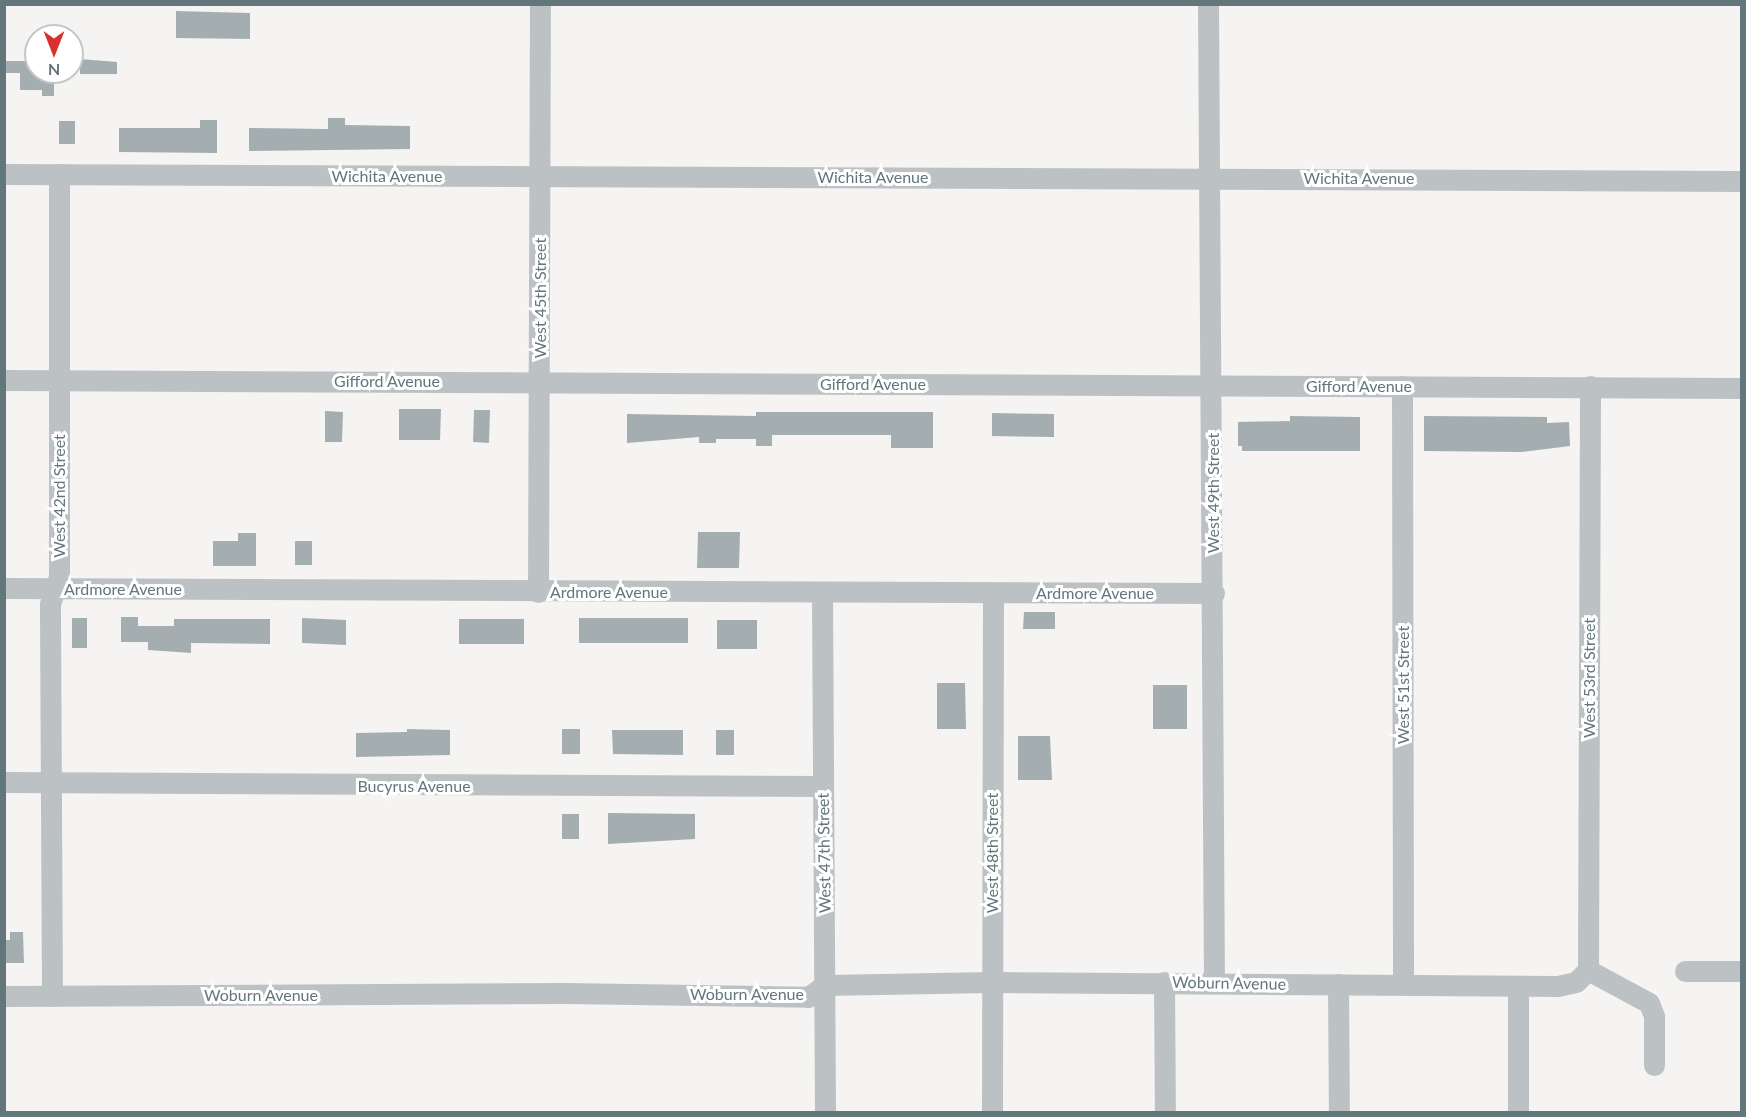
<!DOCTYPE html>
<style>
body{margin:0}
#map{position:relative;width:1746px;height:1117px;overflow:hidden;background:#f5f4f2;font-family:Lato,sans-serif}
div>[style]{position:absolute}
.building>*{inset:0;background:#a4aeb1}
.minor>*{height:21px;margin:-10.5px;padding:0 10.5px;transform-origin:10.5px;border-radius:10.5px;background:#bcc2c3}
span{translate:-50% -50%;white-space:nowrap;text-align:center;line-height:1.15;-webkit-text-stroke:6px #fff;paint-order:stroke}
.street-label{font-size:16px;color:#62767b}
.frame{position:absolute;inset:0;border:6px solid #62767b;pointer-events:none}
.north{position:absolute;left:24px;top:24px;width:60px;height:60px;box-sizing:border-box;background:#fff;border:2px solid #c0c8ca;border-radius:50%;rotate:180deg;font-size:16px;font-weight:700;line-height:24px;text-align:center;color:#62767b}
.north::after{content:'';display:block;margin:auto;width:21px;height:27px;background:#d82f2f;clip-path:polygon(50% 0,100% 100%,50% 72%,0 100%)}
</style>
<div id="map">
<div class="building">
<i style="clip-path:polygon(176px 11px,250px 13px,250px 39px,176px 38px)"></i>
<i style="clip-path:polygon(80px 59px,117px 62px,117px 74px,80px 74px)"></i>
<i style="clip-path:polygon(4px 61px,36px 61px,36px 72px,46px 72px,46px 80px,54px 80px,54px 96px,42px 96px,42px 90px,20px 90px,20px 73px,4px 73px)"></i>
<i style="clip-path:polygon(328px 118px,345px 118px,345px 125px,410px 126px,410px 149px,249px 151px,249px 128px,328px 129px)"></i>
<i style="clip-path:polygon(200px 120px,217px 120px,217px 153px,119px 152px,119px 128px,200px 128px)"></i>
<i style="clip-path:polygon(59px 121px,75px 121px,75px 144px,59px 144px)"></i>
<i style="clip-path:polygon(399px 409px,441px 409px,440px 440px,399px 440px)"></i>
<i style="clip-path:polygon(474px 410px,490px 410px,489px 443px,473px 442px)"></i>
<i style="clip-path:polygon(325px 411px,343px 412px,342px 442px,325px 442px)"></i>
<i style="clip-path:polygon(756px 412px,933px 412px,933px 448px,891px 448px,891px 435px,772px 435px,772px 446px,756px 446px,756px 439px,716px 439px,716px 443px,699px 443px,699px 437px,627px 443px,627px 414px,756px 416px)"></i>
<i style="clip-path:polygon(992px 413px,1054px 414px,1054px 437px,992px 436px)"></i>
<i style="clip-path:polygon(1290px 416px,1360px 417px,1360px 451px,1242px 451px,1242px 446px,1238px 446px,1238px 422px,1290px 421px)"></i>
<i style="clip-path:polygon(1424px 416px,1547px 417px,1547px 423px,1569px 422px,1570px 446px,1521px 452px,1424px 451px)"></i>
<i style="clip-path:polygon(698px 532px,740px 532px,739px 568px,697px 568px)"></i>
<i style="clip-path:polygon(238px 533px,256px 533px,256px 566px,213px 566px,213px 541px,238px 541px)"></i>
<i style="clip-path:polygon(295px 541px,312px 541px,312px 565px,295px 565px)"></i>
<i style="clip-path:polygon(1024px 612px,1055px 612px,1055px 629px,1023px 629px)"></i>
<i style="clip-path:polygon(121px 617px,138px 617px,138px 626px,174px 626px,174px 619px,270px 619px,270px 644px,191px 643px,191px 653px,148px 650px,148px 642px,121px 642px)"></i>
<i style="clip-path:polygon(72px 618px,87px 618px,87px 648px,72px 648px)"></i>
<i style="clip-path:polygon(302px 618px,346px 620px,346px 645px,302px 643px)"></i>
<i style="clip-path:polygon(579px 618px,688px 618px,688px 643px,579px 643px)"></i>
<i style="clip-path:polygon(459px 619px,524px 619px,524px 644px,459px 644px)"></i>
<i style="clip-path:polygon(717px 620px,757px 620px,757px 649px,717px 649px)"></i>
<i style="clip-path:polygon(937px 683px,965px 683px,966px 729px,937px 729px)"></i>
<i style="clip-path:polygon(1153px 685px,1187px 685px,1187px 729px,1153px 729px)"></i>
<i style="clip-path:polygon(407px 729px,450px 730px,450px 755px,356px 757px,356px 733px,407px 732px)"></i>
<i style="clip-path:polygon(562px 729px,580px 729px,580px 754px,562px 754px)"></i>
<i style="clip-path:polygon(612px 730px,683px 730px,683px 755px,613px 754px)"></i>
<i style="clip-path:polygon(716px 730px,734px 730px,734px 755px,716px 755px)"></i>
<i style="clip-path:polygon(1018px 736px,1050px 736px,1052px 780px,1018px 780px)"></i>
<i style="clip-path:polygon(608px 813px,695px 814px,695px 839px,608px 844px)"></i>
<i style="clip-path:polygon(562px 814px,579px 814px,579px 839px,562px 839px)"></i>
<i style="clip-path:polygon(10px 932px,23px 932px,24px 963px,4px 963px,4px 940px,10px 940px)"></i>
</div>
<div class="minor">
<i style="left:1208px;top:4px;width:978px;rotate:89.65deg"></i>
<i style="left:4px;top:174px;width:1738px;rotate:0.23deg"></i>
<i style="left:4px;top:380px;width:1738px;rotate:0.26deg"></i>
<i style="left:1402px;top:386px;width:598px;rotate:89.9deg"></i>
<i style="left:4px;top:588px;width:1210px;rotate:0.24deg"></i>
<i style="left:538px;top:592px;width:588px;rotate:-89.81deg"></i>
<i style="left:822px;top:593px;width:519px;rotate:89.67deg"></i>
<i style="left:4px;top:782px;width:819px;rotate:0.28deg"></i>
<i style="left:1588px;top:970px;width:584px;rotate:-89.8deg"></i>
<i style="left:1588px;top:970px;width:69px;rotate:28.4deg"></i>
<i style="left:1649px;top:1003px;width:14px;rotate:69deg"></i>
<i style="left:1654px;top:1016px;width:49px;rotate:90deg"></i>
<i style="left:1685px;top:971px;width:57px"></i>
<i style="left:1164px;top:982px;width:130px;rotate:89.6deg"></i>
<i style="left:1338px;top:984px;width:128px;rotate:89.6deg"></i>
<i style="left:1518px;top:986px;width:126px;rotate:90deg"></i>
<i style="left:4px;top:996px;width:561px;rotate:-0.31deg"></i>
<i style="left:565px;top:993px;width:243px;rotate:0.9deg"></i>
<i style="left:808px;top:997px;width:21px;rotate:-35deg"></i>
<i style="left:825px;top:985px;width:166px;rotate:-1deg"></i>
<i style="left:991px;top:982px;width:567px;rotate:0.4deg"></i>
<i style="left:1558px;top:986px;width:18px;rotate:-13deg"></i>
<i style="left:1576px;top:982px;width:17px;rotate:-45deg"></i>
<i style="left:52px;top:996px;width:392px;rotate:-90.3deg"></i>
<i style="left:50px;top:604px;width:28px;rotate:-72deg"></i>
<i style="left:59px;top:577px;width:403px;rotate:-90deg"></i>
<i style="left:992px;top:1112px;width:519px;rotate:-89.89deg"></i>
</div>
<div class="street-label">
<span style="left:387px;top:176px">Wichita Avenue</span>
<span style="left:873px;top:177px">Wichita Avenue</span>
<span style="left:1359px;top:178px">Wichita Avenue</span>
<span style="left:540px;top:298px;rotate:-90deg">West 45th Street</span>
<span style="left:387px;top:381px">Gifford Avenue</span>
<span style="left:873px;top:384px">Gifford Avenue</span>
<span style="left:1359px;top:386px">Gifford Avenue</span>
<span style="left:1213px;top:493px;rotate:-90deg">West 49th Street</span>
<span style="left:59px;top:496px;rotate:-90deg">West 42nd Street</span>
<span style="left:123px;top:589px">Ardmore Avenue</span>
<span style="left:609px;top:592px">Ardmore Avenue</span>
<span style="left:1095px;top:593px">Ardmore Avenue</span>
<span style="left:1589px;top:678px;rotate:-90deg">West 53rd Street</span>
<span style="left:1403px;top:685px;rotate:-90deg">West 51st Street</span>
<span style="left:414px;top:786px">Bucyrus Avenue</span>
<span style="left:824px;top:853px;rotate:-91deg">West 47th Street</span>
<span style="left:992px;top:853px;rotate:-90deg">West 48th Street</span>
<span style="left:1229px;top:983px;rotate:1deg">Woburn Avenue</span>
<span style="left:747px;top:994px">Woburn Avenue</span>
<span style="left:261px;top:995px">Woburn Avenue</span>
</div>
<div class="frame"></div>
<div class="north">N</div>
</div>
